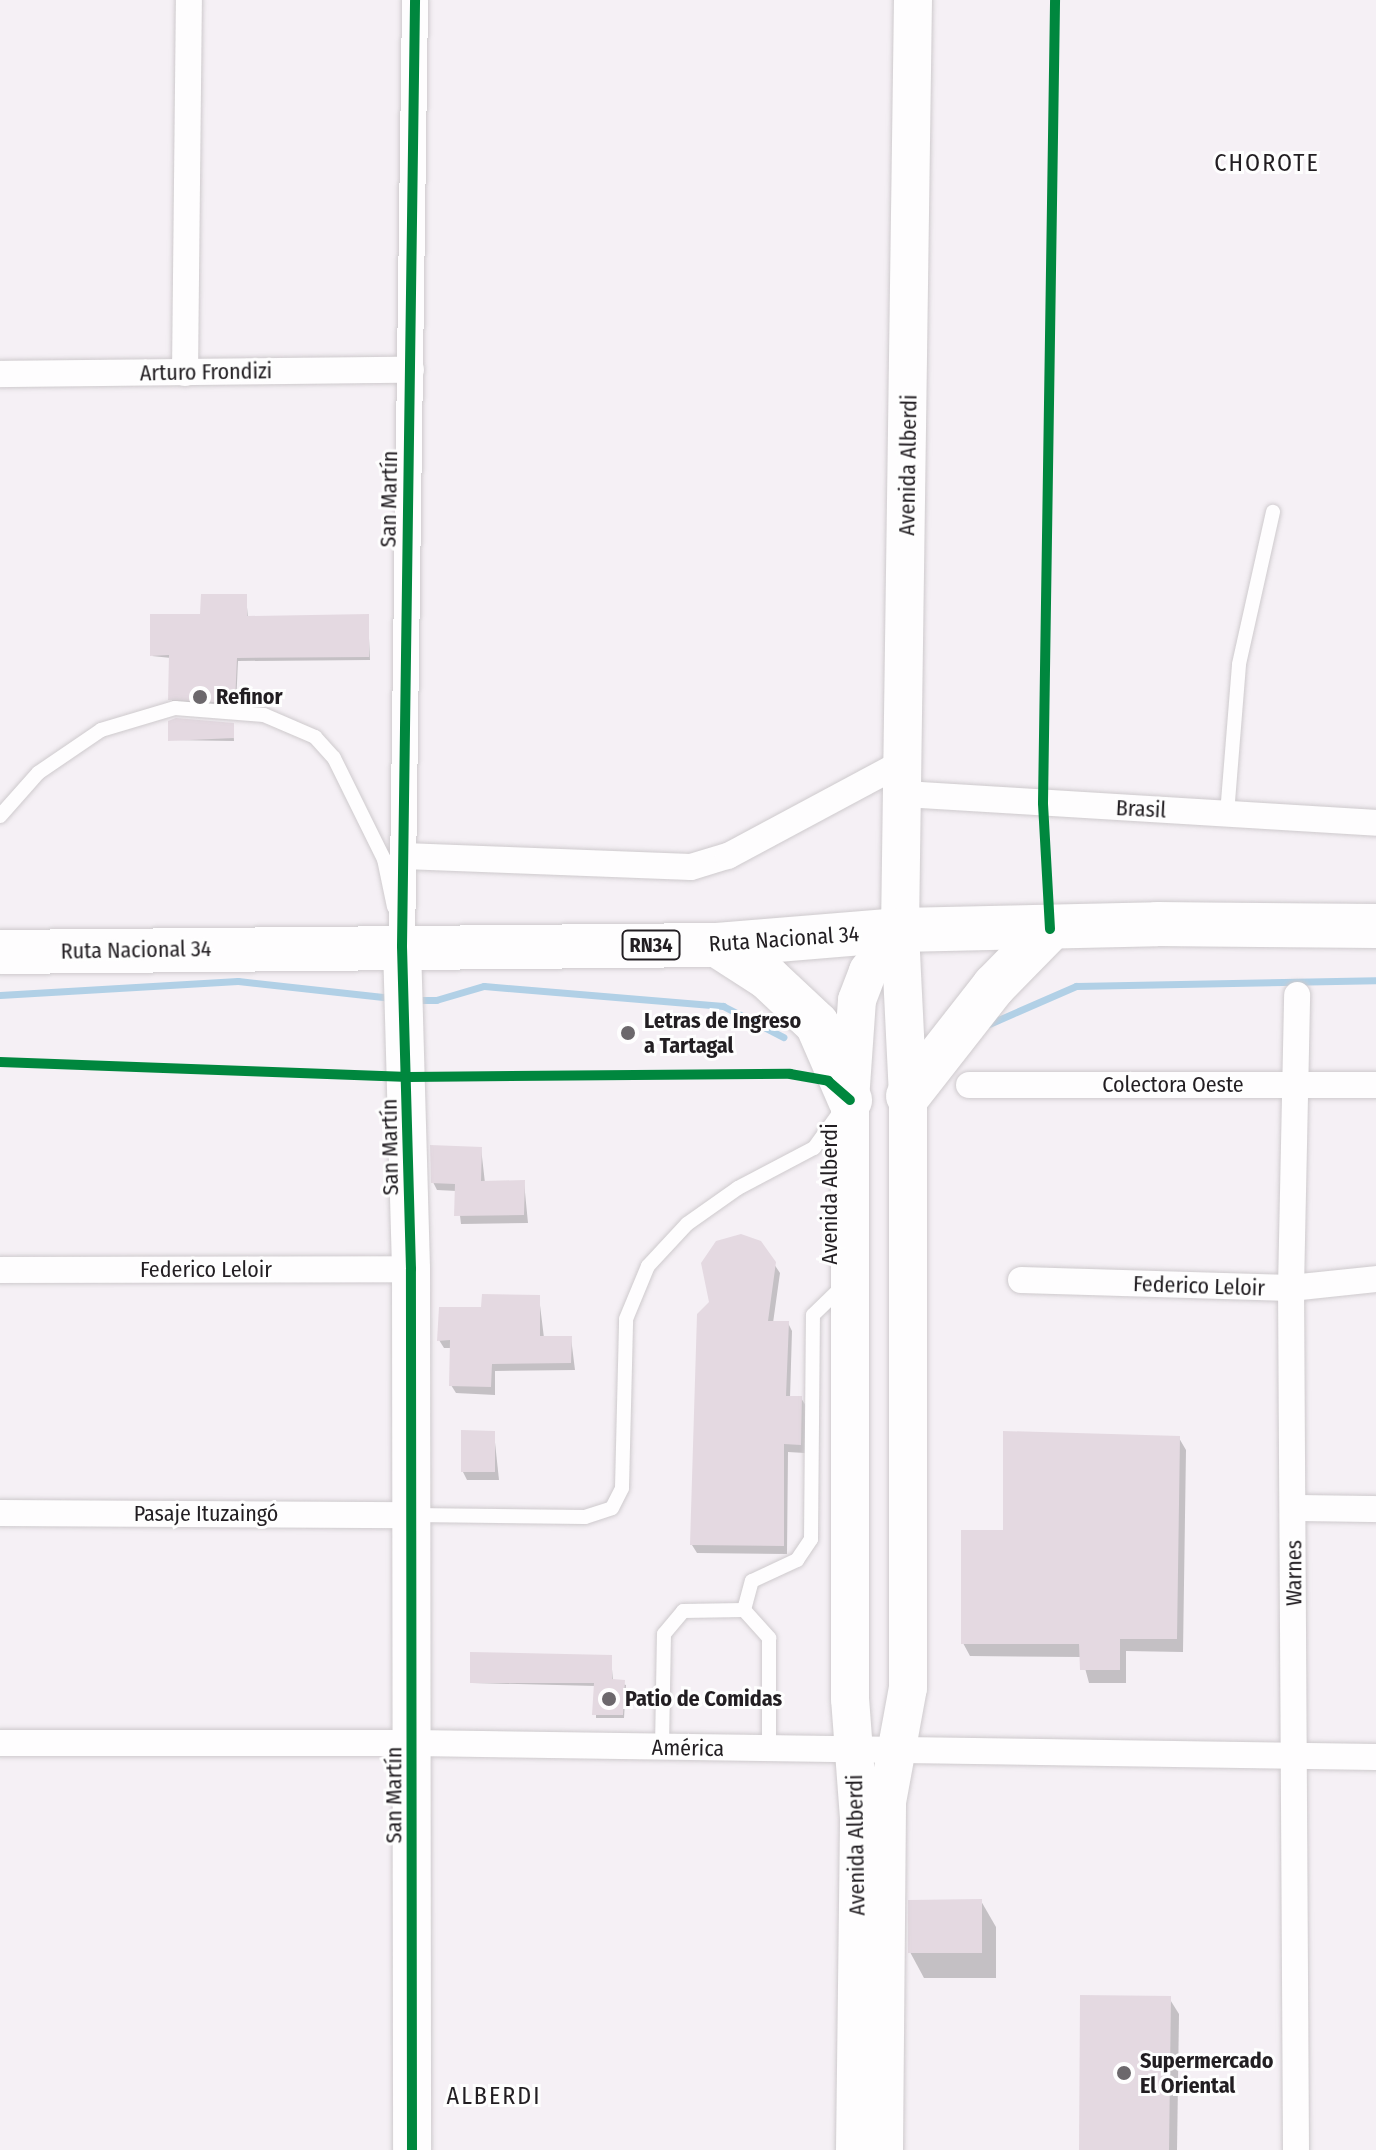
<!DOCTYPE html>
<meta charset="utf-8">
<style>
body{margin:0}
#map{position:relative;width:1376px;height:2150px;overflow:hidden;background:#f5f0f5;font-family:"Fira Sans Condensed",sans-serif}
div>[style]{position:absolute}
.shadow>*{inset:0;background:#0003}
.stream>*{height:7px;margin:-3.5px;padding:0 3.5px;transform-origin:3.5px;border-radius:3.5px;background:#b1d0e6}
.building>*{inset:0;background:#e4d9e1}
.roads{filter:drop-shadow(0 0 2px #cecacd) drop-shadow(0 0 2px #cecacd)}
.lane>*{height:14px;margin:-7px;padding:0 7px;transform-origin:7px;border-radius:7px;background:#fefdfe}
.street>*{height:26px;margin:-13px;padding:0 13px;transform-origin:13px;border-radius:13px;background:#fefdfe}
.secondary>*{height:38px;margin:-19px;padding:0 19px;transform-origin:19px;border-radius:19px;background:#fefdfe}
.highway>*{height:44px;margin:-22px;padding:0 22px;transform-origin:22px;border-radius:22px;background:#fefdfe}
.cycleway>*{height:10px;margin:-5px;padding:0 5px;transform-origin:5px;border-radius:5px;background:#00873e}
.dots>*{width:22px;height:22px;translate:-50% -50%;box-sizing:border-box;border:4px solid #fefefe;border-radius:50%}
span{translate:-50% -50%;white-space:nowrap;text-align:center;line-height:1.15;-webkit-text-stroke:6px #fefefe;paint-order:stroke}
.shield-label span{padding:2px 6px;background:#fefefe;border:2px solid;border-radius:6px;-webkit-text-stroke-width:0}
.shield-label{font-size:20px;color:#221e22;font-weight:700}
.street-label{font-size:22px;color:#221e22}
.poi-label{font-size:22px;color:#221e22;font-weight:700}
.left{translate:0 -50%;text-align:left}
.neighbourhood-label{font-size:24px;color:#221e22;letter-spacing:2px}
</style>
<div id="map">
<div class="shadow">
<i style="clip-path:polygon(246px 596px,248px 618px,368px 616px,370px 660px,238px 661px,236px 705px,172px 702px,171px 658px,152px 656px,202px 616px)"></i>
<i style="clip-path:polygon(233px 725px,234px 741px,170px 740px)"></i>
<i style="clip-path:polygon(481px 1148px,485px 1183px,524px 1182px,528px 1223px,461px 1224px,457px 1191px,437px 1190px,433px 1182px)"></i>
<i style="clip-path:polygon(774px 1264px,780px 1273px,773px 1323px,788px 1323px,792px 1331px,790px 1398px,801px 1398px,806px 1406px,805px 1453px,788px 1452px,787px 1554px,697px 1553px,692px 1545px)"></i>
<i style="clip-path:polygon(539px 1297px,544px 1338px,571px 1338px,575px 1370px,495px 1371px,495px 1395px,456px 1393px,451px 1385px,452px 1348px,444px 1348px,439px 1340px,483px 1309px)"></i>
<i style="clip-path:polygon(494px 1433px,499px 1480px,467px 1480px,463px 1472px)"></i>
<i style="clip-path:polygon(1179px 1438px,1186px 1450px,1183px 1652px,1126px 1651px,1126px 1683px,1089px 1683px,1082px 1657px,970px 1656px,963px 1643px,1005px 1532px)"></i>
<i style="clip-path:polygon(611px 1657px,613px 1681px,626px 1685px,624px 1718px,596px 1718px,596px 1686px,472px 1683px)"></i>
<i style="clip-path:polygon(981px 1901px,996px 1927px,996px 1978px,924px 1978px,910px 1952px)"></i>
<i style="clip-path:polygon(1169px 1998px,1179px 2014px,1177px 2150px,1081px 2150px)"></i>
</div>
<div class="stream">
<i style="left:0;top:995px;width:238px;rotate:-3.4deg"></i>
<i style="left:238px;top:981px;width:155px;rotate:6.3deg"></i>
<i style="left:416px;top:1000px;width:20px"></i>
<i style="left:436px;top:1000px;width:50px;rotate:-16.3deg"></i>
<i style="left:484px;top:986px;width:240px;rotate:4.8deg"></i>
<i style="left:723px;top:1006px;width:68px;rotate:27.3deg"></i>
<i style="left:989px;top:1024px;width:95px;rotate:-23.6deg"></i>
<i style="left:1076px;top:986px;width:300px;rotate:-1.1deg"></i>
</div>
<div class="building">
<i style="clip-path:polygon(201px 594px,247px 594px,247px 616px,369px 614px,369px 657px,237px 658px,235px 703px,168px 700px,169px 655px,150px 656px,150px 614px,200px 614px)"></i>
<i style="clip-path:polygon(176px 718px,234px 723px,234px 738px,168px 741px,168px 721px)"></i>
<i style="clip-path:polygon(430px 1145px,482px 1147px,481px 1181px,525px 1180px,524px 1215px,454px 1216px,455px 1184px,431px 1183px)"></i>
<i style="clip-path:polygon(741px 1234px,761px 1241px,776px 1262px,768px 1321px,789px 1321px,786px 1396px,802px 1396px,801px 1445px,784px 1444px,784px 1546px,690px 1545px,697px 1314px,709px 1302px,701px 1263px,716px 1241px)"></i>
<i style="clip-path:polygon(482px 1294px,540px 1295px,540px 1336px,572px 1336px,571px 1363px,492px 1364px,491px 1387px,449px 1386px,450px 1340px,437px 1341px,439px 1307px,481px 1307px)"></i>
<i style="clip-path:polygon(461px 1430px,495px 1431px,495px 1472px,461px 1472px)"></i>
<i style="clip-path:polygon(1003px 1431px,1180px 1436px,1177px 1639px,1120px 1639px,1120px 1670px,1080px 1670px,1079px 1644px,961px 1644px,961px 1530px,1003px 1530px)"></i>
<i style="clip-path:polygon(470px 1652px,612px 1655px,612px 1679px,625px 1680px,623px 1715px,592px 1715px,594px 1683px,470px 1683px)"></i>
<i style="clip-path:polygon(982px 1899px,982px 1953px,908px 1953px,908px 1900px)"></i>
<i style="clip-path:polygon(1080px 1995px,1171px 1996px,1169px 2150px,1079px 2150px)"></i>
</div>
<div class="roads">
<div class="lane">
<i style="left:1227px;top:814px;width:150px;rotate:-85.4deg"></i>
<i style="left:1239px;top:664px;width:156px;rotate:-77.4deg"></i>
<i style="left:0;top:816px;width:57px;rotate:-48.5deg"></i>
<i style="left:38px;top:773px;width:76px;rotate:-34.3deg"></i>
<i style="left:101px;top:730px;width:77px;rotate:-16.6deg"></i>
<i style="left:175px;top:708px;width:89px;rotate:4.5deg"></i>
<i style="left:264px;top:715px;width:56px;rotate:23.3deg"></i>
<i style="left:315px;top:737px;width:28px;rotate:48deg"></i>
<i style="left:334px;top:758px;width:113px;rotate:63.7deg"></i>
<i style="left:384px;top:859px;width:49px;rotate:78.2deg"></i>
<i style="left:413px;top:1515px;width:172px;rotate:0.7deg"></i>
<i style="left:585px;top:1517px;width:28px;rotate:-18deg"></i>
<i style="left:612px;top:1508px;width:22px;rotate:-63deg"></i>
<i style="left:622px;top:1488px;width:169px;rotate:-88.6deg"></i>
<i style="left:626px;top:1319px;width:57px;rotate:-67.5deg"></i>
<i style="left:648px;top:1266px;width:57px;rotate:-47.1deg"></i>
<i style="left:687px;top:1224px;width:62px;rotate:-35.2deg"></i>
<i style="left:738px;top:1188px;width:86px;rotate:-27.8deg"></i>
<i style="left:814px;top:1148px;width:44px;rotate:-54.2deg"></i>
<i style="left:744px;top:1610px;width:38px;rotate:48deg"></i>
<i style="left:769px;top:1638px;width:111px;rotate:90deg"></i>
<i style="left:662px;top:1747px;width:113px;rotate:-89deg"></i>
<i style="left:664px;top:1634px;width:30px;rotate:-50deg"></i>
<i style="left:683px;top:1611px;width:61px;rotate:-0.9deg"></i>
<i style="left:744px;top:1610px;width:30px;rotate:-75deg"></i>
<i style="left:752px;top:1581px;width:50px;rotate:-25deg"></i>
<i style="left:797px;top:1560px;width:25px;rotate:-56deg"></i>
<i style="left:811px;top:1539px;width:224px;rotate:-89.5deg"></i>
<i style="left:813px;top:1315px;width:43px;rotate:-44.1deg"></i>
</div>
<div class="street">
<i style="left:185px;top:373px;width:373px;rotate:-89.4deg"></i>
<i style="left:0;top:374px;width:411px;rotate:-0.6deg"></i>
<i style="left:905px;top:794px;width:472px;rotate:3.5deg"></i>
<i style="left:404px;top:856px;width:287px;rotate:2.2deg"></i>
<i style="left:691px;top:867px;width:39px;rotate:-17deg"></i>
<i style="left:728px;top:856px;width:201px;rotate:-28.2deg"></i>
<i style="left:402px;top:946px;width:946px;rotate:-89.21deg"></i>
<i style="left:969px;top:1085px;width:407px"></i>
<i style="left:0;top:1270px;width:411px;rotate:-0.1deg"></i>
<i style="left:1021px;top:1280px;width:270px;rotate:1.7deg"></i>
<i style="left:1291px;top:1288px;width:85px;rotate:-6deg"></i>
<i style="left:1294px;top:1508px;width:82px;rotate:0.7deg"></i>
<i style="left:0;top:1513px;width:413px;rotate:0.3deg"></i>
<i style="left:0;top:1743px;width:414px"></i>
<i style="left:414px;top:1743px;width:962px;rotate:0.83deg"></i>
<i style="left:1296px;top:2150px;width:862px;rotate:-90.33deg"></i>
<i style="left:1291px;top:1288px;width:293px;rotate:-88.8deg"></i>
</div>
<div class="secondary">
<i style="left:402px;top:946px;width:323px;rotate:88.4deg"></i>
<i style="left:411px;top:1269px;width:881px;rotate:89.93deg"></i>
<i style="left:855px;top:2150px;width:332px;rotate:-89.3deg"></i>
<i style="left:859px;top:1818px;width:119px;rotate:-94.3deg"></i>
<i style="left:850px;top:1699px;width:599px;rotate:-90deg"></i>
<i style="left:850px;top:1100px;width:100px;rotate:-86deg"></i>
<i style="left:857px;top:1000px;width:31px;rotate:-69deg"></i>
<i style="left:868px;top:971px;width:52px;rotate:-52deg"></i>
<i style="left:884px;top:2150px;width:348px;rotate:-89.5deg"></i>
<i style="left:887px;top:1802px;width:116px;rotate:-79.6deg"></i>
<i style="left:908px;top:1688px;width:592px;rotate:-90deg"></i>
<i style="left:908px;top:1096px;width:166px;rotate:-92.8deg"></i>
<i style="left:900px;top:930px;width:930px;rotate:-89.2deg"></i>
</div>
<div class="highway">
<i style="left:717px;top:945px;width:61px;rotate:32.9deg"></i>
<i style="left:768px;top:978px;width:67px;rotate:43.2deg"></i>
<i style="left:817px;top:1024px;width:83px;rotate:66.5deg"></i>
<i style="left:0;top:952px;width:717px;rotate:-0.56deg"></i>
<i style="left:717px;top:945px;width:184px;rotate:-4.7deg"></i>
<i style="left:900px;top:930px;width:257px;rotate:-1.3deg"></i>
<i style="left:1157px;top:924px;width:219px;rotate:0.5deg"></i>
<i style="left:908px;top:1096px;width:140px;rotate:-52deg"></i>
<i style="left:994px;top:986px;width:80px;rotate:-45.5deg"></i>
</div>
</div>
<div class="cycleway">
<i style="left:1050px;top:929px;width:126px;rotate:-93.2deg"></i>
<i style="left:1043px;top:803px;width:803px;rotate:-89.14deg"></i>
<i style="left:0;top:1062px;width:409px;rotate:2.1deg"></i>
<i style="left:409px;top:1077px;width:381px;rotate:-0.5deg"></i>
<i style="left:790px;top:1074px;width:39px;rotate:10deg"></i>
<i style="left:828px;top:1081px;width:29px;rotate:41deg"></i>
<i style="left:412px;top:2150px;width:881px;rotate:-90.07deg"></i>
<i style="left:411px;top:1269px;width:323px;rotate:-91.6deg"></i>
<i style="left:402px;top:946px;width:946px;rotate:-89.21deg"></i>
</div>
<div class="dots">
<i style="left:200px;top:697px;background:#6c686c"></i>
<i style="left:628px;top:1033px;background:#6c686c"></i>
<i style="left:609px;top:1699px;background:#6c686c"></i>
<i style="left:1124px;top:2073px;background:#6c686c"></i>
</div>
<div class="shield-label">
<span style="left:651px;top:945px">RN34</span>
</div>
<div class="street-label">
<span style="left:206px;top:372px;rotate:-1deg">Arturo Frondizi</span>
<span style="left:908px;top:465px;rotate:-89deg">Avenida Alberdi</span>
<span style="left:389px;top:499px;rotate:-89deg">San Martín</span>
<span style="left:1141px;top:809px;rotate:3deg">Brasil</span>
<span style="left:784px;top:939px;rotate:-4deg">Ruta Nacional 34</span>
<span style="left:136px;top:950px;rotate:-1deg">Ruta Nacional 34</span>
<span style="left:1173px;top:1085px">Colectora Oeste</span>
<span style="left:390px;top:1147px;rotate:-91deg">San Martín</span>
<span style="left:830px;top:1194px;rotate:-90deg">Avenida Alberdi</span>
<span style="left:206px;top:1270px">Federico Leloir</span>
<span style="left:1199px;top:1286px;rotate:2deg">Federico Leloir</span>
<span style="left:206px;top:1514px">Pasaje Ituzaingó</span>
<span style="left:1294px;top:1573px;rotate:-90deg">Warnes</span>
<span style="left:688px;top:1748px;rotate:1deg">América</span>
<span style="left:394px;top:1795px;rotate:-90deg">San Martín</span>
<span style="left:856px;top:1845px;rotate:-91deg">Avenida Alberdi</span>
</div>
<div class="poi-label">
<span class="left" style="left:216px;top:697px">Refinor</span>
<span class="left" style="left:644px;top:1033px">Letras de Ingreso<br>a Tartagal</span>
<span class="left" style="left:625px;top:1699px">Patio de Comidas</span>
<span class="left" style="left:1140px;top:2073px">Supermercado<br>El Oriental</span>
</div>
<div class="neighbourhood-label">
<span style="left:1267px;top:164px">CHOROTE</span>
<span style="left:494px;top:2097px">ALBERDI</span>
</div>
</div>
